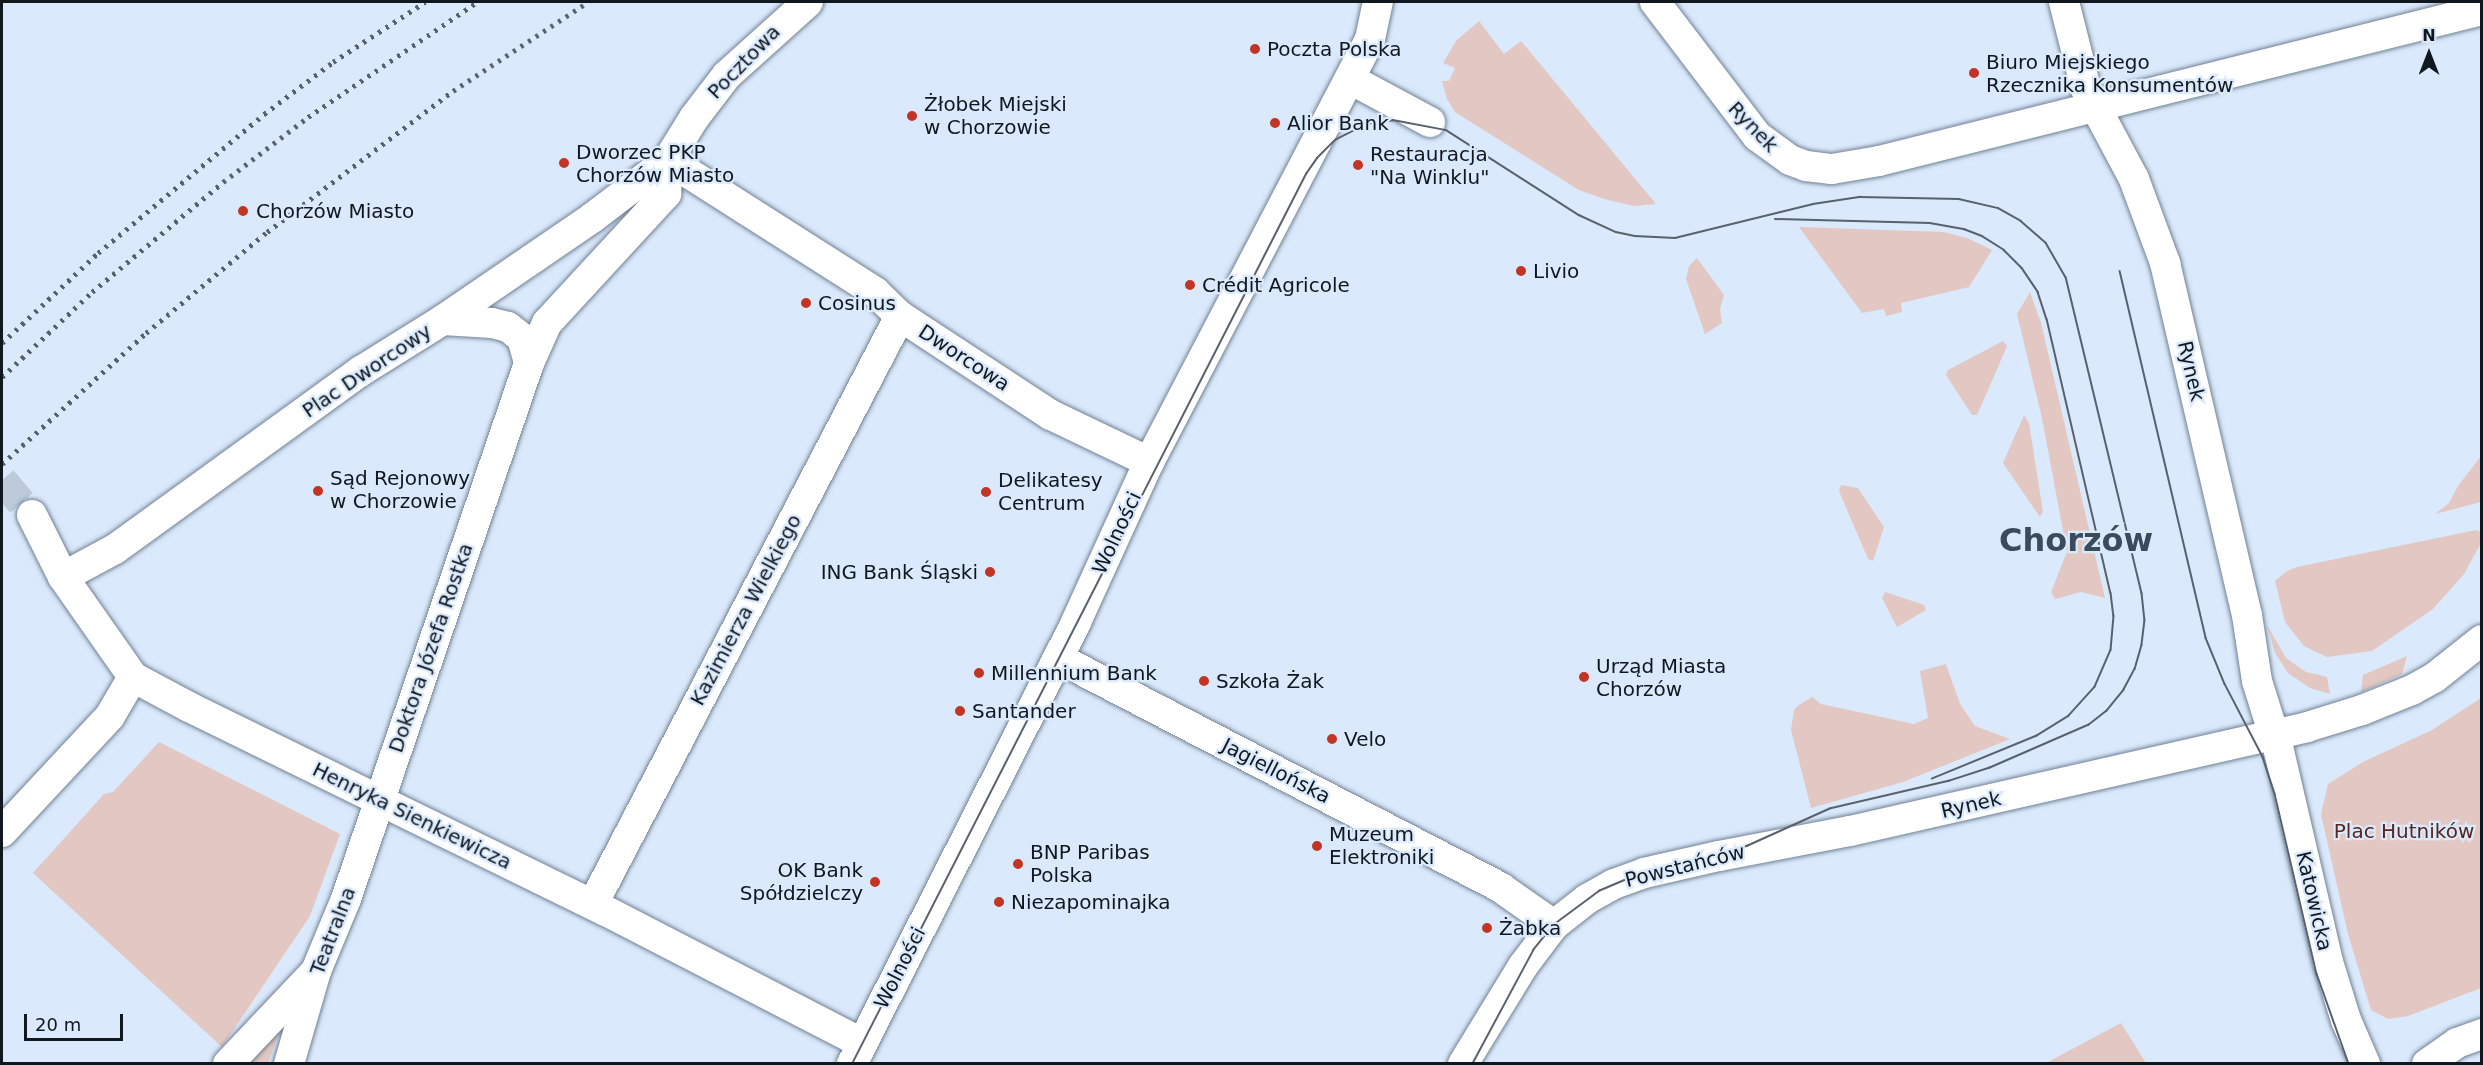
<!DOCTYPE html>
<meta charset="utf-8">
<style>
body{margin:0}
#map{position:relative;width:2483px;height:1065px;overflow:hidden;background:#dae9fb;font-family:"DejaVu Sans",sans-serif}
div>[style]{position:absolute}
.green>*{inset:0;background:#e3c7c2}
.street-tunnel>*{height:30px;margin-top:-15px;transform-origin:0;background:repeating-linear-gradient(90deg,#bccada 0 30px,transparent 0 45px)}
.roads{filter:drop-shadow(0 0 2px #718195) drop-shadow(0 0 2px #718195)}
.street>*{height:30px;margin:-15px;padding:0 15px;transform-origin:15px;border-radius:15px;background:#fff}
.tram>*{height:1.5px;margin:-0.75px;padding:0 0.75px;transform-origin:0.75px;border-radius:0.75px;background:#58626d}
.rail>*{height:4.5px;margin-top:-2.25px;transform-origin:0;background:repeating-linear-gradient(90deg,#58626d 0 3px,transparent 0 9px)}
.dots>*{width:16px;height:16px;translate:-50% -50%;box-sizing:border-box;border:3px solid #dae9fb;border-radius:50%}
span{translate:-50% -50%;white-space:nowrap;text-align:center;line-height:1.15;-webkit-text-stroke:4.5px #dae9fb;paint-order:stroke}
.poi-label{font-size:20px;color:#10171e}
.left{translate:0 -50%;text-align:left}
.right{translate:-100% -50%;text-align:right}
.street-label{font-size:20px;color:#10171e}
.park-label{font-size:20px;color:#57261e}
.town-label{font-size:32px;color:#3b4a5d;font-weight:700}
.frame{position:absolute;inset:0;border:3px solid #10171e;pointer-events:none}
.north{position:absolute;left:2399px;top:24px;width:60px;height:60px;-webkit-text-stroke:4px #dae9fb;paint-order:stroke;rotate:0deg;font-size:16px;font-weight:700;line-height:24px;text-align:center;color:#10171e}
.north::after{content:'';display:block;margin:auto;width:21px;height:27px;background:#10171e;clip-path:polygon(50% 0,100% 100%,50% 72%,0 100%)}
.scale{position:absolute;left:24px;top:1014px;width:99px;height:27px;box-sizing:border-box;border:3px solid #10171e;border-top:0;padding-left:8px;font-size:18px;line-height:21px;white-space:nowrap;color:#10171e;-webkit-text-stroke:4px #dae9fb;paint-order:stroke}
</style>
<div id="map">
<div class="green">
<i style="clip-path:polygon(1479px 21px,1504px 54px,1521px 41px,1656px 204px,1634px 206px,1604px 199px,1579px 190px,1455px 112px,1447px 99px,1442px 81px,1449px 81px,1455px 68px,1443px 63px,1456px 41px)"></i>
<i style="clip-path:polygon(1799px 227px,1944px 232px,1967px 238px,1992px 250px,1969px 287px,1901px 303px,1902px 312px,1886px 316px,1884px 309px,1862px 313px)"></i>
<i style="clip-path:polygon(1697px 258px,1724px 295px,1720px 309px,1722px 323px,1705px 334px,1686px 279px,1689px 266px)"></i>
<i style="clip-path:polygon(2030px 292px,2041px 323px,2105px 598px,2081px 592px,2055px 599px,2051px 592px,2067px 552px,2042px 418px,2017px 314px)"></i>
<i style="clip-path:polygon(2003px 341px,2007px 346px,1991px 383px,1977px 415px,1972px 415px,1946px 375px,1948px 370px)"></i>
<i style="clip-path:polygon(2024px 415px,2029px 423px,2043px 512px,2040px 517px,2003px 463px)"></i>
<i style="clip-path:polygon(2481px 456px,2481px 502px,2435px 514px,2449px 503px,2458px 486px)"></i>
<i style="clip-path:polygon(1841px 485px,1858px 488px,1884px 527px,1873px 561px,1868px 559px,1839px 491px)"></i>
<i style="clip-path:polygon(2476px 530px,2481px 532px,2481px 543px,2464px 574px,2433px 609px,2372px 651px,2327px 657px,2304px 646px,2285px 622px,2275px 581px,2287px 571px,2297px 567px)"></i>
<i style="clip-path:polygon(1885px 592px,1924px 605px,1926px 610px,1897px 627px,1882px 598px)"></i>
<i style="clip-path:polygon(2267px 625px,2286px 658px,2306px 672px,2327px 677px,2330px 694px,2310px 688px,2288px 673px,2275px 653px)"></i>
<i style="clip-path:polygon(2407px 656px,2402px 674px,2361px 692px,2363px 675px)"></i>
<i style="clip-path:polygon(1946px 664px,1960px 704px,1975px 726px,2010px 739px,1903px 782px,1811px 808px,1791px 730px,1794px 710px,1799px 705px,1812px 697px,1821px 704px,1914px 724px,1928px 718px,1920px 671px)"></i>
<i style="clip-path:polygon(2481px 698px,2481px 988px,2408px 1016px,2388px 1019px,2371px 1010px,2348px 934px,2321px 814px,2328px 784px,2363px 762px,2432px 730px)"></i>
<i style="clip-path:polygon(159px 742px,340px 834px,310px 916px,222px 1047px,33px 873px,104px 794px,113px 792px)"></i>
<i style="clip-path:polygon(2121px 1023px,2146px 1063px,2046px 1063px)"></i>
<i style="clip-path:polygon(274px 1030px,279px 1033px,268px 1063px,243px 1064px)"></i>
</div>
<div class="street-tunnel">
<i style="left:2px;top:480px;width:46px;rotate:49.4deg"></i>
</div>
<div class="roads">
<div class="street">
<i style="left:1655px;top:2px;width:168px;rotate:52.7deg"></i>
<i style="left:1757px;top:136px;width:41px;rotate:36deg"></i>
<i style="left:1790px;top:160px;width:17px;rotate:21deg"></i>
<i style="left:1806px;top:166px;width:26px;rotate:7deg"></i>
<i style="left:1832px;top:169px;width:48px;rotate:-9.7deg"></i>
<i style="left:1879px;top:161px;width:622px;rotate:-14.06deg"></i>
<i style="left:2064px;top:2px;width:90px;rotate:75.8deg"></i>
<i style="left:2086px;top:89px;width:102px;rotate:61.9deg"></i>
<i style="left:2134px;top:179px;width:90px;rotate:69.7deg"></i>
<i style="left:2165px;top:263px;width:361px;rotate:76.9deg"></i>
<i style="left:2247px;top:615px;width:67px;rotate:81.4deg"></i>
<i style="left:2257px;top:681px;width:73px;rotate:72.6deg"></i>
<i style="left:2279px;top:751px;width:217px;rotate:76.9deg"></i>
<i style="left:2328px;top:962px;width:61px;rotate:72.8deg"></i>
<i style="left:2346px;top:1020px;width:48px;rotate:66.6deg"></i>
<i style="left:1350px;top:79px;width:91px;rotate:28.3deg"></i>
<i style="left:668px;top:160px;width:246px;rotate:32.5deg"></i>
<i style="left:875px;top:292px;width:35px;rotate:44deg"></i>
<i style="left:900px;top:316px;width:181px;rotate:33.3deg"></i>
<i style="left:1051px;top:415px;width:109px;rotate:25.6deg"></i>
<i style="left:443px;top:320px;width:49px;rotate:3.5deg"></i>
<i style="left:492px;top:323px;width:16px;rotate:14deg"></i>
<i style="left:508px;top:327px;width:18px;rotate:38deg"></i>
<i style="left:522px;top:338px;width:26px;rotate:74deg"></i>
<i style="left:32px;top:515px;width:69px;rotate:63.4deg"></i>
<i style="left:63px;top:577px;width:122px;rotate:55deg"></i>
<i style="left:133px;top:677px;width:64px;rotate:28.2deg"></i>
<i style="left:189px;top:707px;width:464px;rotate:26.1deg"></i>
<i style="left:606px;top:911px;width:288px;rotate:27.3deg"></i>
<i style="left:63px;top:577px;width:59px;rotate:-28.3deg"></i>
<i style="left:115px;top:549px;width:304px;rotate:-35.9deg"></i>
<i style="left:361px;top:371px;width:97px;rotate:-31.9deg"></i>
<i style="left:443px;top:320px;width:181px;rotate:-34.4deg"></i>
<i style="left:592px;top:218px;width:96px;rotate:-37.3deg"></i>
<i style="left:668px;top:160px;width:49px;rotate:-58.2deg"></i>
<i style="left:694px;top:118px;width:54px;rotate:-52.5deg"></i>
<i style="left:727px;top:75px;width:109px;rotate:-42deg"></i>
<i style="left:1058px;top:658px;width:499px;rotate:27.4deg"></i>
<i style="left:1501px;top:888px;width:65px;rotate:34.9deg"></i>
<i style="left:2px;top:832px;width:158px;rotate:-47deg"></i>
<i style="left:110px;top:716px;width:45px;rotate:-59.5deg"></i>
<i style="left:593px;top:904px;width:663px;rotate:-62.43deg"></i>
<i style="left:228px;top:1064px;width:128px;rotate:-46.6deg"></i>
<i style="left:289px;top:1064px;width:97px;rotate:-73.8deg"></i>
<i style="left:316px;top:971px;width:78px;rotate:-67.4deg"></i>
<i style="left:346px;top:899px;width:566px;rotate:-71.15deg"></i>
<i style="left:529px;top:363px;width:44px;rotate:-65.8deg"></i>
<i style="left:547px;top:323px;width:176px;rotate:-47.3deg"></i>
<i style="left:666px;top:194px;width:34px;rotate:-87deg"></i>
<i style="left:852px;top:1064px;width:496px;rotate:-63.1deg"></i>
<i style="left:1076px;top:622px;width:176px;rotate:-65.5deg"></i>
<i style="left:1149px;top:462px;width:477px;rotate:-62.4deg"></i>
<i style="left:1370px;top:39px;width:38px;rotate:-78deg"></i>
<i style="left:1463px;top:1064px;width:115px;rotate:-58.5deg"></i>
<i style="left:1523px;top:966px;width:51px;rotate:-52.9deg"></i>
<i style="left:1554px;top:925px;width:42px;rotate:-38.2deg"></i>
<i style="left:1587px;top:899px;width:31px;rotate:-29deg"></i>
<i style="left:1614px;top:884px;width:32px;rotate:-20deg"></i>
<i style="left:1644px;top:873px;width:77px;rotate:-12.8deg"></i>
<i style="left:1719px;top:856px;width:133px;rotate:-10.8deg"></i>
<i style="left:1850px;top:831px;width:469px;rotate:-12.8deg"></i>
<i style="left:2307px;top:727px;width:58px;rotate:-17.2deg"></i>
<i style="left:2362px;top:710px;width:54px;rotate:-21.8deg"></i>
<i style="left:2412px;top:690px;width:25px;rotate:-29deg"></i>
<i style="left:2434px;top:678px;width:61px;rotate:-38.4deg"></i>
<i style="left:2427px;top:1064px;width:37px;rotate:-35deg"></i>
<i style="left:2457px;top:1043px;width:27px;rotate:-20deg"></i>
</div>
</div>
<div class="tram">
<i style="left:1775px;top:219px;width:155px;rotate:1.5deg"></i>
<i style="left:1930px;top:223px;width:35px;rotate:10deg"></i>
<i style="left:1964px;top:229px;width:19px;rotate:21deg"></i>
<i style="left:1982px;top:236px;width:26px;rotate:32deg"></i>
<i style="left:2004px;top:250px;width:25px;rotate:45deg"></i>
<i style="left:2022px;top:268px;width:29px;rotate:56deg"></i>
<i style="left:2038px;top:292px;width:28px;rotate:72deg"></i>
<i style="left:2047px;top:319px;width:281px;rotate:76.9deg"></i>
<i style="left:2111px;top:593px;width:23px;rotate:83deg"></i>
<i style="left:2114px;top:616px;width:34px;rotate:95deg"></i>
<i style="left:2111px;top:650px;width:40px;rotate:113.4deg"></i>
<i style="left:2095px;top:687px;width:39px;rotate:132deg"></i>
<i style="left:2069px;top:716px;width:38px;rotate:148deg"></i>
<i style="left:2037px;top:736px;width:113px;rotate:157.7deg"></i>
<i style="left:2120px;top:271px;width:377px;rotate:76.8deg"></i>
<i style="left:2206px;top:638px;width:50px;rotate:67.6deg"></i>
<i style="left:2225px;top:684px;width:82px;rotate:62.5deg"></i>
<i style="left:2263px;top:757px;width:39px;rotate:72deg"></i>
<i style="left:2275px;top:794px;width:185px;rotate:76.9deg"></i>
<i style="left:2317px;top:974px;width:96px;rotate:70.4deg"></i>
<i style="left:852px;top:1064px;width:999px;rotate:-62.97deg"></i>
<i style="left:1306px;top:174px;width:19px;rotate:-55deg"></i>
<i style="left:1317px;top:158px;width:25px;rotate:-45deg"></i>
<i style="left:1335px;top:140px;width:35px;rotate:-27deg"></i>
<i style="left:1366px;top:124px;width:27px;rotate:-8deg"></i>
<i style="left:1393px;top:120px;width:54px;rotate:10.7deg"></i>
<i style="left:1446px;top:130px;width:158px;rotate:32.6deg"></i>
<i style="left:1579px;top:215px;width:41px;rotate:24.7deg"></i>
<i style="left:1616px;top:232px;width:19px;rotate:12deg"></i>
<i style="left:1635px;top:236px;width:40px;rotate:2.9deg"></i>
<i style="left:1675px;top:238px;width:142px;rotate:-13.8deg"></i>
<i style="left:1813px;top:204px;width:48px;rotate:-8.5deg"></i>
<i style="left:1860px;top:197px;width:99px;rotate:1.2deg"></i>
<i style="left:1959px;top:199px;width:40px;rotate:13deg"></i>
<i style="left:1998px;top:208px;width:26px;rotate:29deg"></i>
<i style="left:2021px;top:221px;width:33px;rotate:41deg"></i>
<i style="left:2046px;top:243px;width:39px;rotate:60deg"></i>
<i style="left:2066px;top:277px;width:325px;rotate:76.5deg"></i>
<i style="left:2142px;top:593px;width:27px;rotate:84deg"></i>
<i style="left:2145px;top:620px;width:25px;rotate:97deg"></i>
<i style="left:2142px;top:645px;width:25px;rotate:106deg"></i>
<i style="left:2135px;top:669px;width:24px;rotate:118deg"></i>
<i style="left:2124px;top:690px;width:27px;rotate:129deg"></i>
<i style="left:2107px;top:711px;width:23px;rotate:142deg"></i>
<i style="left:2089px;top:725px;width:108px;rotate:156.5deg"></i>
<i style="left:1990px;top:768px;width:42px;rotate:162deg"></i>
<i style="left:1950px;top:781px;width:123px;rotate:166.9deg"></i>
<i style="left:1830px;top:809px;width:90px;rotate:155.7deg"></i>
<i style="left:1748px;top:846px;width:31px;rotate:161deg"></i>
<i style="left:1719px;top:856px;width:89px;rotate:166.3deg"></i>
<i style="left:1633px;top:877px;width:36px;rotate:157deg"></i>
<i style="left:1600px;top:891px;width:57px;rotate:143.5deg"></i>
<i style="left:1554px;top:925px;width:32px;rotate:129deg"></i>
<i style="left:1534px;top:950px;width:129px;rotate:118.2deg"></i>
</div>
<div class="rail">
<i style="left:2px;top:343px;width:132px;rotate:-43.2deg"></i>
<i style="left:98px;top:253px;width:217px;rotate:-39.9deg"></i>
<i style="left:264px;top:114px;width:86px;rotate:-37deg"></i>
<i style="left:333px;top:62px;width:110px;rotate:-33.1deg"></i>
<i style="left:2px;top:377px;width:124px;rotate:-43.4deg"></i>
<i style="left:92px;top:292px;width:171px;rotate:-40deg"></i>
<i style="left:223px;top:182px;width:107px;rotate:-37.4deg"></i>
<i style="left:308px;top:117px;width:204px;rotate:-34.2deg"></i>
<i style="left:2px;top:464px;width:195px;rotate:-42.3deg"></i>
<i style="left:146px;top:333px;width:158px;rotate:-39.9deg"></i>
<i style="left:267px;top:232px;width:233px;rotate:-37.2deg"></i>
<i style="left:453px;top:91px;width:162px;rotate:-33.4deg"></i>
</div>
<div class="dots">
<i style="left:1255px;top:49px;background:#c23525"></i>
<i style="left:1974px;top:73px;background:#c23525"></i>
<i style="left:912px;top:116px;background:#c23525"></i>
<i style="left:1275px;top:123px;background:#c23525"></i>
<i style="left:564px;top:163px;background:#c23525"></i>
<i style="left:1358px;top:165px;background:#c23525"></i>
<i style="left:243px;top:211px;background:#c23525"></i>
<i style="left:1521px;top:271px;background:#c23525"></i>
<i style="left:1190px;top:285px;background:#c23525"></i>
<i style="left:806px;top:303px;background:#c23525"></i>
<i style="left:318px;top:491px;background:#c23525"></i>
<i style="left:986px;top:492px;background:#c23525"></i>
<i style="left:990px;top:572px;background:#c23525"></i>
<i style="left:979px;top:673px;background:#c23525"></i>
<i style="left:1584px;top:677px;background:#c23525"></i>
<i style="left:1204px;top:681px;background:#c23525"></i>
<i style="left:960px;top:711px;background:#c23525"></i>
<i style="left:1332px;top:739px;background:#c23525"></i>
<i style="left:1317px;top:846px;background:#c23525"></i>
<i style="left:1018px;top:864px;background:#c23525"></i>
<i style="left:875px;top:882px;background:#c23525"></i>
<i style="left:999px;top:902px;background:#c23525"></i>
<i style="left:1487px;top:928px;background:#c23525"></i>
</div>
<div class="poi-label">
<span class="left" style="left:1267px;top:49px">Poczta Polska</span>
<span class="left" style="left:1986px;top:74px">Biuro Miejskiego<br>Rzecznika Konsumentów</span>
<span class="left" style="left:924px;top:116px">Żłobek Miejski<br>w Chorzowie</span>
<span class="left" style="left:1287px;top:123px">Alior Bank</span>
<span class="left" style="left:576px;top:164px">Dworzec PKP<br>Chorzów Miasto</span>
<span class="left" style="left:1370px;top:166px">Restauracja<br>"Na Winklu"</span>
<span class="left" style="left:256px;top:211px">Chorzów Miasto</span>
<span class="left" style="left:1533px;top:271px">Livio</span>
<span class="left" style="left:1202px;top:285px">Crédit Agricole</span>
<span class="left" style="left:818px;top:303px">Cosinus</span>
<span class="left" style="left:330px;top:490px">Sąd Rejonowy<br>w Chorzowie</span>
<span class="left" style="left:998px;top:492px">Delikatesy<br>Centrum</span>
<span class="right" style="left:978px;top:572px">ING Bank Śląski</span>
<span class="left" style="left:1596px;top:678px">Urząd Miasta<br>Chorzów</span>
<span class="left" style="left:991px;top:673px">Millennium Bank</span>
<span class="left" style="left:1216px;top:681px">Szkoła Żak</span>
<span class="left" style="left:972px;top:711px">Santander</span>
<span class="left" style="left:1344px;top:739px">Velo</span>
<span class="left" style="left:1329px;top:846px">Muzeum<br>Elektroniki</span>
<span class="left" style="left:1030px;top:864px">BNP Paribas<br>Polska</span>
<span class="right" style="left:863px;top:882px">OK Bank<br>Spółdzielczy</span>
<span class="left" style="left:1011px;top:902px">Niezapominajka</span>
<span class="left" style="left:1499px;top:928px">Żabka</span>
</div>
<div class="street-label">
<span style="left:744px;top:62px;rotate:-46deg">Pocztowa</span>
<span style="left:1753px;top:127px;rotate:46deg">Rynek</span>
<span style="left:964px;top:358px;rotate:33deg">Dworcowa</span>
<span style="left:367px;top:371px;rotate:-34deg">Plac Dworcowy</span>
<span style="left:2191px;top:371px;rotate:77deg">Rynek</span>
<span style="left:1117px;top:533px;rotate:-65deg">Wolności</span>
<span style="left:746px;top:610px;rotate:-62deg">Kazimierza Wielkiego</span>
<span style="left:431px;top:648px;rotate:-71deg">Doktora Józefa Rostka</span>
<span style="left:1276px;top:771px;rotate:27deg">Jagiellońska</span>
<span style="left:1971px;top:805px;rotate:-13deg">Rynek</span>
<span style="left:412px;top:816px;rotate:26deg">Henryka Sienkiewicza</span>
<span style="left:1685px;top:866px;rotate:-14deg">Powstańców</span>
<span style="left:2314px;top:901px;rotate:77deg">Katowicka</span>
<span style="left:333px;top:931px;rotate:-69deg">Teatralna</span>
<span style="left:900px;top:968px;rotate:-63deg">Wolności</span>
</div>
<div class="park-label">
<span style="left:2404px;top:831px">Plac Hutników</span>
</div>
<div class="town-label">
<span style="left:2076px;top:540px">Chorzów</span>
</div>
<div class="frame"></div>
<div class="north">N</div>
<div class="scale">20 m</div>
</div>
